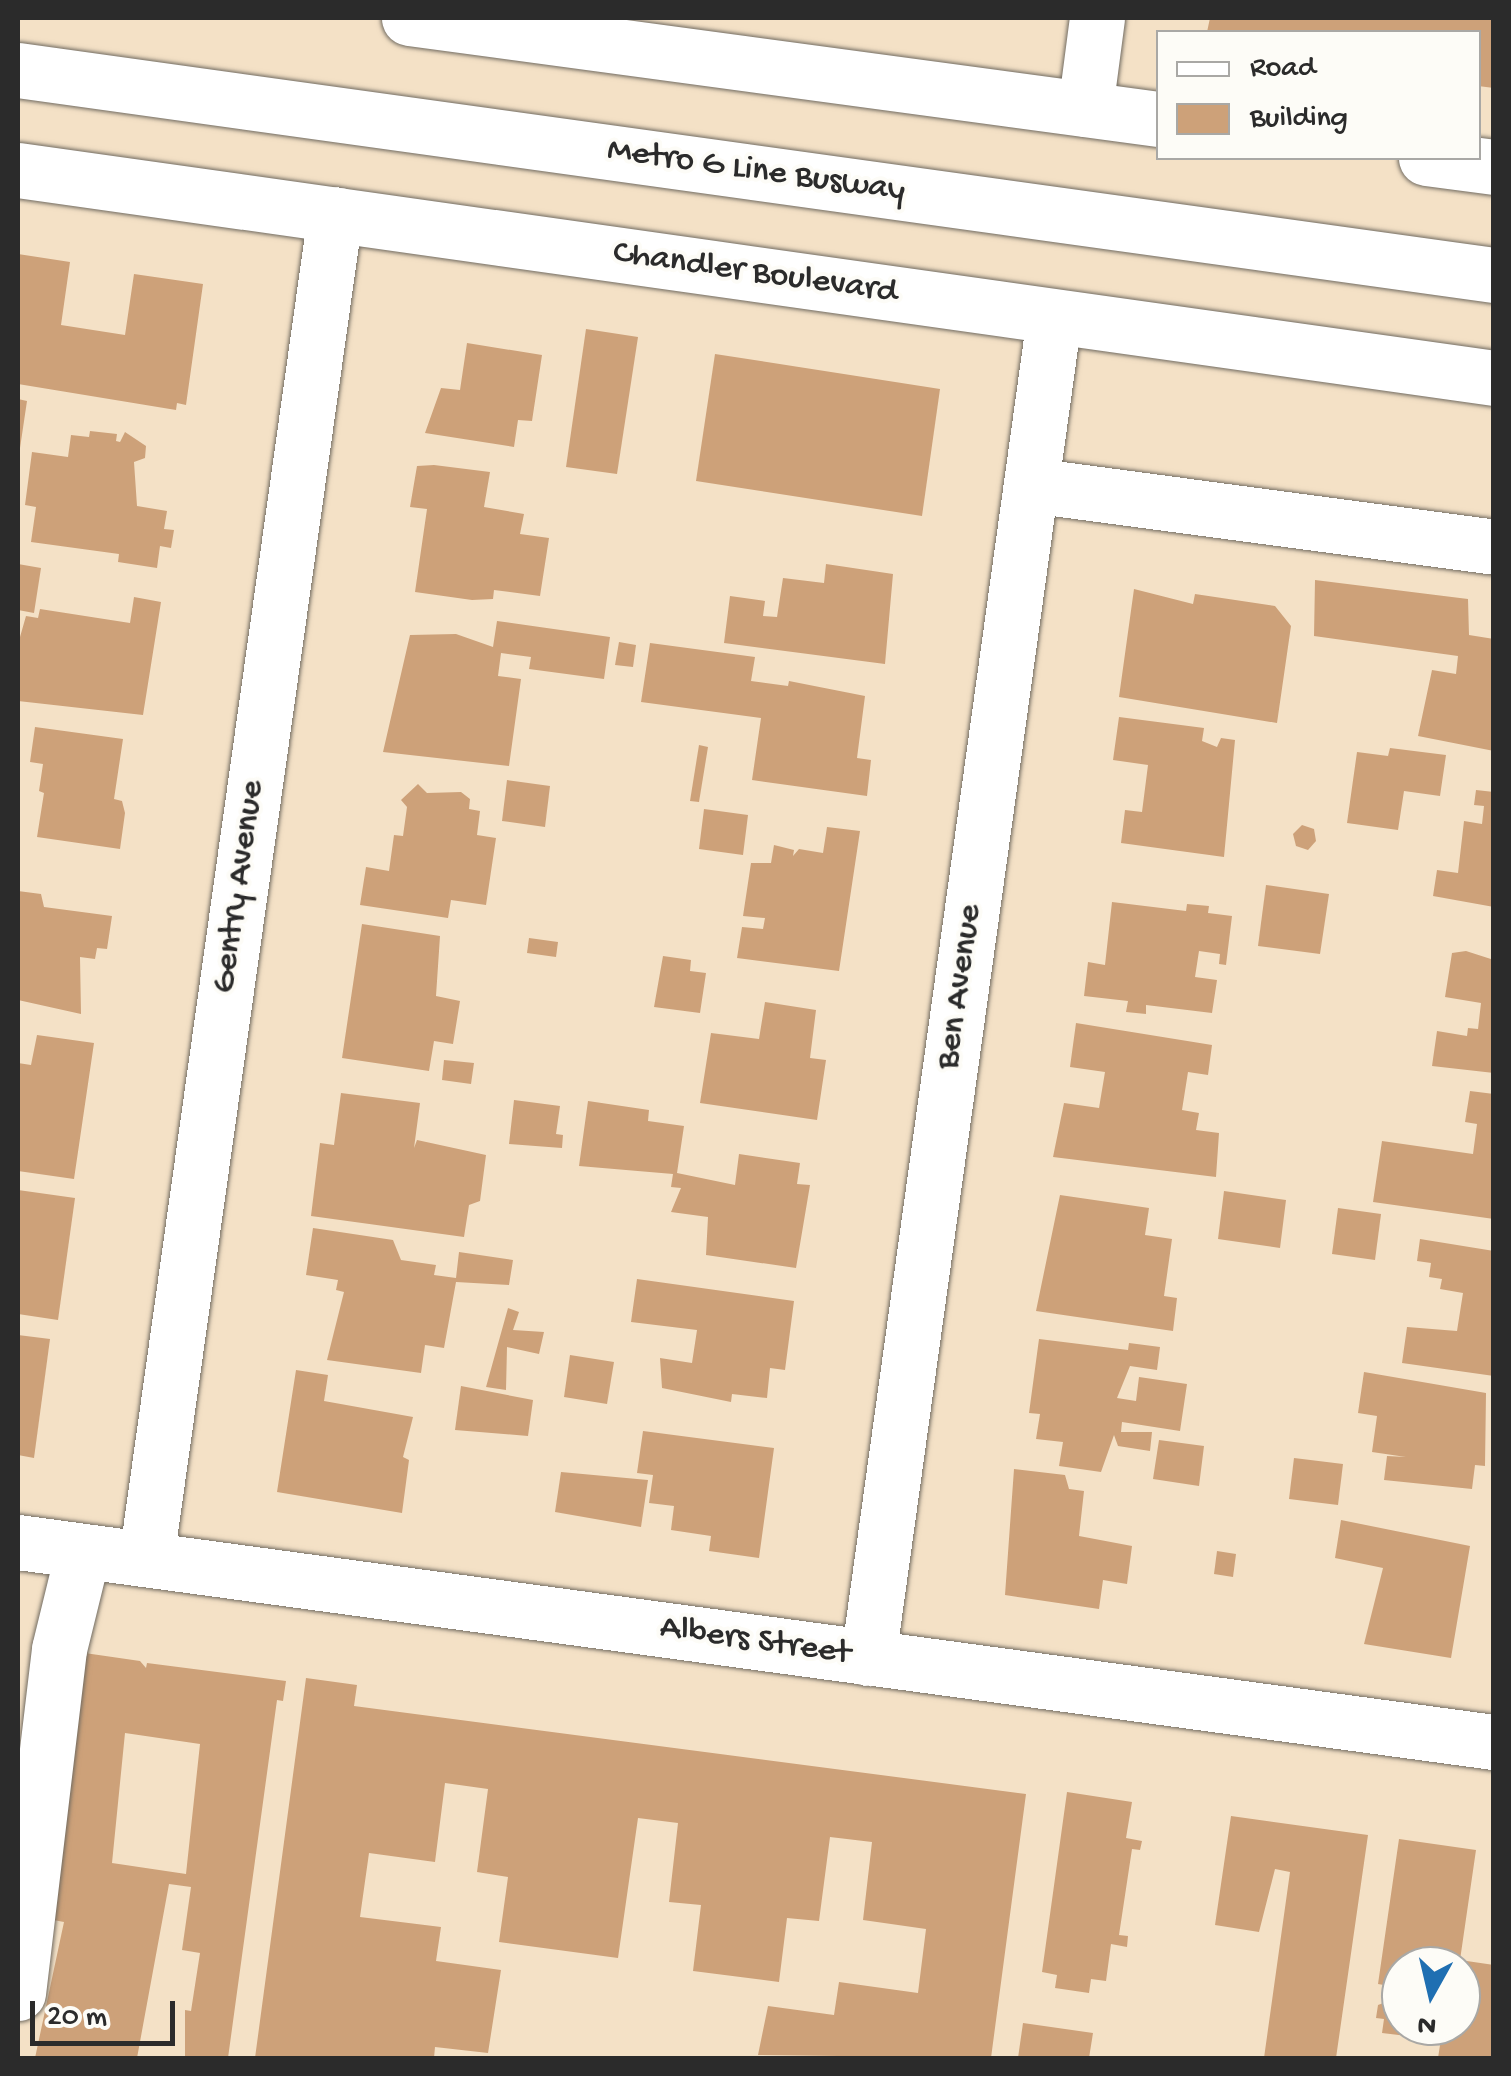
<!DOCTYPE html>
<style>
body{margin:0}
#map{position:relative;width:1511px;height:2076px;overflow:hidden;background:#f4e1c6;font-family:"Gochi Hand",sans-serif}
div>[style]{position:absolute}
.building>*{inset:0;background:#cda179}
.roads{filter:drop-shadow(0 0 2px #716b61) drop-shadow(0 0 2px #716b61)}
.minor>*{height:55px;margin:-27.5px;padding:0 27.5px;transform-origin:27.5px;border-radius:27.5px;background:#fff}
span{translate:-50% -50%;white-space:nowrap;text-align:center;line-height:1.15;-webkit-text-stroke:8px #fdfcf7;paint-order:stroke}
.street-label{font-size:35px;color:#2b2b2b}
.frame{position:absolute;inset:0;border:20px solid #2b2b2b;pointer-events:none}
.legend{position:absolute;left:1156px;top:30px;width:325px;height:130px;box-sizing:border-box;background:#fdfcf7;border:2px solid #a9a8a5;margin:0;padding:12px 18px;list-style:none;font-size:30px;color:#2b2b2b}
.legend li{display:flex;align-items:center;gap:20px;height:50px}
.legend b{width:50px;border:2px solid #a9a8a5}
.north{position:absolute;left:1381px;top:1946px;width:100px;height:100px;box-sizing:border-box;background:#fdfcf7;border:2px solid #a9a8a5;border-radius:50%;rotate:188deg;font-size:28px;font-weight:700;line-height:40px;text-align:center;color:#2b2b2b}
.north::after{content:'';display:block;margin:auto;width:35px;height:45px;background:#1f6fb2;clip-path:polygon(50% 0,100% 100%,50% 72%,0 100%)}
.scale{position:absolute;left:30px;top:2001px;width:145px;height:45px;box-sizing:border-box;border:5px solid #2b2b2b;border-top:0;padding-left:12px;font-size:30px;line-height:35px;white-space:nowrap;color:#2b2b2b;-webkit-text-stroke:8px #fdfcf7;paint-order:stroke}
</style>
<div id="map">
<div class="building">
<i style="clip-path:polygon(1210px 18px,1494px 18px,1494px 88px,1478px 86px,1478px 32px,1207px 32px)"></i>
<i style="clip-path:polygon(18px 254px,70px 262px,61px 325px,125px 335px,134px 274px,203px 284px,186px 405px,177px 403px,176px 410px,18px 384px)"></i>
<i style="clip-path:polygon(586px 329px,638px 337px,617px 474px,566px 467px)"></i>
<i style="clip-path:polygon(467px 343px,542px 355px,532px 421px,518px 420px,514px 447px,425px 433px,441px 388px,460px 390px)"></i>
<i style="clip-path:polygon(715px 354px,940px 389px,922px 516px,696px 481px)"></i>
<i style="clip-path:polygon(18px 399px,27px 401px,20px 448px,18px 448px)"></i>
<i style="clip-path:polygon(90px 431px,117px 434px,116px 441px,120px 442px,125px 432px,146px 446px,145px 458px,134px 462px,137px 506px,167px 511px,164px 529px,174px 530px,171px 548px,160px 546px,157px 568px,118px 562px,119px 554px,31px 542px,36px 507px,25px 505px,32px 452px,68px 457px,71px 435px,89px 437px)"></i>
<i style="clip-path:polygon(434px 465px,490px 472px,484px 507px,524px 514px,520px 534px,549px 538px,540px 596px,494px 590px,493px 599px,472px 600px,415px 592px,427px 509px,410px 507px,417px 466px)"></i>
<i style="clip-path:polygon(18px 564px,41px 568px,34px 613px,18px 610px)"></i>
<i style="clip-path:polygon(826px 564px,893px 574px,885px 664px,724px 643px,730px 596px,765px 601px,763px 616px,777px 617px,783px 578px,824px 583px)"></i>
<i style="clip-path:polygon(1315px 580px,1468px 599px,1469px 635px,1494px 639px,1494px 751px,1418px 736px,1432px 670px,1456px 674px,1458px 656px,1314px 636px)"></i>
<i style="clip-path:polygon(1134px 589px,1193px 604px,1195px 594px,1275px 606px,1291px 626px,1277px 723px,1119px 697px)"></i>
<i style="clip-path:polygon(134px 597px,161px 602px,143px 715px,18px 701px,18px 644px,26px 616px,38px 618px,40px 609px,130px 623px)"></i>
<i style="clip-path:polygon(497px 621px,610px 637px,604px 679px,529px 669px,531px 657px,501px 653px,498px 676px,521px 679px,509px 766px,383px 752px,410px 635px,456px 634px,493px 647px)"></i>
<i style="clip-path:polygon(619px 642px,636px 645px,633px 667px,615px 665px)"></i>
<i style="clip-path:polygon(650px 643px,755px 657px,751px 681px,788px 686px,789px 681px,865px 696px,857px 758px,871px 760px,867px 796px,752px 780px,761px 718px,641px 702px)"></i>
<i style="clip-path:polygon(1119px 717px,1204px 728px,1202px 741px,1217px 747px,1221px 738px,1235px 740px,1224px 857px,1121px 843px,1125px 810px,1142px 812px,1148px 765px,1113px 760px)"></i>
<i style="clip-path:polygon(35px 727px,123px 739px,114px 799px,122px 801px,125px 813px,120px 849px,37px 837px,44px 793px,39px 791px,43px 764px,30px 762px)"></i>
<i style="clip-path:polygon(699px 745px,708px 747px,699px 802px,690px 801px)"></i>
<i style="clip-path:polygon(1390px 748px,1446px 755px,1440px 796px,1404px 791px,1398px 830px,1347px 823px,1357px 752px,1388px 756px)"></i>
<i style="clip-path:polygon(507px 780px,550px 786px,545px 827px,502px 821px)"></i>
<i style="clip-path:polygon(418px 784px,427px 793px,461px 792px,470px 799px,469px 809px,480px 811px,477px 835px,496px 838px,486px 905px,451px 900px,448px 918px,360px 905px,366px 867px,389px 871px,394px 835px,403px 836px,407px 807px,401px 800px)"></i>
<i style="clip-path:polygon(1476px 790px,1494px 792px,1494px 907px,1433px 896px,1437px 870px,1458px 873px,1464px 821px,1482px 824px,1484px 806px,1474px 805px)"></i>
<i style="clip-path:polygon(704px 809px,748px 815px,743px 855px,699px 849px)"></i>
<i style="clip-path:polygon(1302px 825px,1314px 829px,1316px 841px,1308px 850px,1296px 846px,1293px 834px)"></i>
<i style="clip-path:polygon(827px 827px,860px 831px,839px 971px,737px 958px,742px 927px,763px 929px,765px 918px,743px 916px,751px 863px,771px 863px,774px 845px,794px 850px,793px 856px,799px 849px,823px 853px)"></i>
<i style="clip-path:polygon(1266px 885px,1329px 894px,1320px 954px,1258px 946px)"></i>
<i style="clip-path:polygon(18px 891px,41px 894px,44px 907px,112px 916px,107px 949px,97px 948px,95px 959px,80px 957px,81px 1014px,18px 1000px)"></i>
<i style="clip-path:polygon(1112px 902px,1186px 911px,1187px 904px,1209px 906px,1208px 913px,1232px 916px,1226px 965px,1219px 964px,1220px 954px,1199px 951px,1195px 977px,1217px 980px,1212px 1013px,1146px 1005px,1146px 1014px,1126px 1012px,1128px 1001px,1084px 996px,1088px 962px,1105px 965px)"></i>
<i style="clip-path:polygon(362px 924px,440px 936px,436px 996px,460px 1001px,453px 1044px,434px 1041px,429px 1071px,342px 1058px)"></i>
<i style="clip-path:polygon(529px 938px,558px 942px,556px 957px,527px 953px)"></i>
<i style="clip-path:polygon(1466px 951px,1494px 960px,1494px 1073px,1432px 1066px,1437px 1031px,1467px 1036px,1468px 1028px,1478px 1029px,1481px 1003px,1445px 997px,1452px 953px)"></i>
<i style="clip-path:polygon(663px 956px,691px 960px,690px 971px,706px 973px,700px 1013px,654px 1007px)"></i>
<i style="clip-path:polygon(765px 1002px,816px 1010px,810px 1058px,826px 1060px,817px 1120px,700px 1103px,711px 1033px,759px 1039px)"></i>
<i style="clip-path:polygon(1076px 1023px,1212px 1045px,1208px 1075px,1188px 1072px,1182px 1110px,1199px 1113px,1196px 1130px,1219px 1133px,1216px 1177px,1053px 1157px,1064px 1103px,1099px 1108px,1105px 1072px,1070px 1067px)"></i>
<i style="clip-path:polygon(37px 1035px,94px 1043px,74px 1179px,18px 1171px,18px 1063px,31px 1065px)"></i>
<i style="clip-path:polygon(444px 1060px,474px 1063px,471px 1084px,442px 1080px)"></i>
<i style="clip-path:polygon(1470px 1091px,1494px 1094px,1494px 1219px,1373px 1202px,1382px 1141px,1473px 1154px,1477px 1124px,1465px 1122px)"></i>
<i style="clip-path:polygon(341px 1093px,420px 1103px,414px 1148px,417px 1140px,486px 1155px,480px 1201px,469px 1205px,464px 1237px,311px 1216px,320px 1143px,334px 1145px)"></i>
<i style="clip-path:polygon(514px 1100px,560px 1106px,556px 1134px,563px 1135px,562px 1148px,509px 1144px)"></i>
<i style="clip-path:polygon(588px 1101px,649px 1110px,648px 1121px,684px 1126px,677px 1173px,735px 1185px,739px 1154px,800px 1163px,797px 1184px,810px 1185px,796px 1268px,706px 1255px,708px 1217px,671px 1212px,681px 1188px,671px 1187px,673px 1174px,579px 1166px)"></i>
<i style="clip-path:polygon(18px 1190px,75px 1198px,58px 1320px,18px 1314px)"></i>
<i style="clip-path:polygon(1224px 1191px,1286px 1200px,1280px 1248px,1218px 1239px)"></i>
<i style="clip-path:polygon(1060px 1195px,1149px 1208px,1145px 1235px,1172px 1239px,1164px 1296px,1177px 1298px,1173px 1331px,1036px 1311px)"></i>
<i style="clip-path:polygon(1338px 1208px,1381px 1214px,1375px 1260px,1332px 1254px)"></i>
<i style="clip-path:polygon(313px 1228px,393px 1240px,401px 1260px,436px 1265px,434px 1275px,456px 1278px,459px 1252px,513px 1260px,509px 1285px,456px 1282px,444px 1348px,425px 1345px,421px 1373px,327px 1360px,344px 1292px,336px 1290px,338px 1280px,306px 1275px)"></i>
<i style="clip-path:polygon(1420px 1239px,1494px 1251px,1494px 1376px,1402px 1363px,1407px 1327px,1457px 1331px,1463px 1293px,1440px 1289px,1442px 1279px,1429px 1277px,1431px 1263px,1417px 1261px)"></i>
<i style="clip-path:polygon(637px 1279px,794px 1301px,785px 1370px,770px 1368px,767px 1398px,732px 1394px,731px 1402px,662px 1388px,660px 1358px,692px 1363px,697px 1330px,631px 1322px)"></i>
<i style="clip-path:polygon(508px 1308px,519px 1312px,513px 1330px,544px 1332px,539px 1354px,507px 1347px,506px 1390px,486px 1387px)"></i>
<i style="clip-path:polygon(18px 1335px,50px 1339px,34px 1458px,18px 1455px)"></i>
<i style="clip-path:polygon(1039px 1339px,1128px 1350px,1129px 1343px,1160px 1347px,1157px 1370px,1130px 1366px,1117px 1398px,1136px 1401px,1139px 1377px,1187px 1384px,1180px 1431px,1122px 1422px,1121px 1432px,1152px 1432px,1150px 1451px,1118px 1446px,1114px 1435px,1101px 1472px,1059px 1466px,1063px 1442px,1036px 1439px,1040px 1414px,1029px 1413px)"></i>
<i style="clip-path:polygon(570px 1355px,614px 1362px,607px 1404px,564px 1397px)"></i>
<i style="clip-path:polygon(296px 1370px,328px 1375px,324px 1401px,413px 1417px,403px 1457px,409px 1460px,402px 1513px,277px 1492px)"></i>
<i style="clip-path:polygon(1364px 1372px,1486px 1393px,1485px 1466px,1475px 1465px,1472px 1489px,1384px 1480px,1387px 1456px,1406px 1457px,1372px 1452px,1377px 1416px,1358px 1413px)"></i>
<i style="clip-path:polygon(461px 1386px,533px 1400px,528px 1436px,455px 1430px)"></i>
<i style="clip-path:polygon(643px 1431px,774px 1448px,759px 1558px,709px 1551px,711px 1536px,671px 1530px,674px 1506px,649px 1503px,653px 1475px,637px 1473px)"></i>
<i style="clip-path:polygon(1159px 1440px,1204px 1446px,1199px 1486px,1153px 1479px)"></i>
<i style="clip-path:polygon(1294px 1458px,1343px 1464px,1338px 1505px,1289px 1499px)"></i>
<i style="clip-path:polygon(1014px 1469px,1065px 1475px,1069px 1489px,1084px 1491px,1079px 1536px,1132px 1546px,1127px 1584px,1103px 1580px,1099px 1609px,1005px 1595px)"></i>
<i style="clip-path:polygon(561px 1472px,648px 1480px,641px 1527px,555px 1512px)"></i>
<i style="clip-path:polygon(1341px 1520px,1470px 1546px,1451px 1658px,1364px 1644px,1383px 1568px,1335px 1558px)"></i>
<i style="clip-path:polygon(1217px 1551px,1236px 1554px,1233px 1577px,1214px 1574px)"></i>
<i style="clip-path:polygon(evenodd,64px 1650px,140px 1661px,146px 1668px,147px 1663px,286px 1681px,283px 1701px,277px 1700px,228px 2058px,185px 2058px,185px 2010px,191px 2011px,200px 1953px,182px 1950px,191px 1887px,169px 1884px,137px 2058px,35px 2058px,64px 1922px,32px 1916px,64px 1650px,125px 1733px,200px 1744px,186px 1874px,112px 1863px,125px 1733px)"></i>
<i style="clip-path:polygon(306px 1678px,357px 1685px,354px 1706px,1026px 1794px,991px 2058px,758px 2055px,768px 2006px,834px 2015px,839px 1982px,918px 1993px,926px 1929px,863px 1920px,872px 1842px,830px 1837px,819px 1921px,787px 1918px,779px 1982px,693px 1971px,701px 1905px,669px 1902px,678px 1823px,638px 1818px,618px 1958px,499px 1942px,508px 1877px,477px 1872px,488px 1789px,445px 1783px,435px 1862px,369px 1853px,360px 1917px,441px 1927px,436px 1961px,501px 1970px,488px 2053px,435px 2047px,434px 2058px,255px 2058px)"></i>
<i style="clip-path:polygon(1067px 1792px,1132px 1802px,1126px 1838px,1142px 1841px,1140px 1850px,1132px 1849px,1119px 1935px,1128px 1936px,1127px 1947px,1111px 1944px,1106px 1981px,1091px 1979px,1089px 1993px,1055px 1988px,1057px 1975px,1042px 1972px)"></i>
<i style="clip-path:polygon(1231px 1816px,1368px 1835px,1336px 2058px,1264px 2058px,1290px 1872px,1275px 1869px,1259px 1932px,1215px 1925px)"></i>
<i style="clip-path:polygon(1399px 1839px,1476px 1850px,1460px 1960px,1494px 1965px,1494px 2058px,1438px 2058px,1443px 2026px,1461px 2026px,1461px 1966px,1401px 1966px,1401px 1988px,1378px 1984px)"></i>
<i style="clip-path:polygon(1386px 2002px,1401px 2005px,1407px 2036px,1382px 2033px,1384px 2019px,1376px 2018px,1378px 2005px)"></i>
<i style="clip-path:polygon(1023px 2023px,1093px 2033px,1089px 2058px,1018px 2058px)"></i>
</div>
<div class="roads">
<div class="minor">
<i style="left:409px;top:18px;width:756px;rotate:7.68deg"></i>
<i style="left:18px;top:70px;width:1490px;rotate:7.91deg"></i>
<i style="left:1085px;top:109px;width:92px;rotate:-82.5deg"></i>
<i style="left:1426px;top:158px;width:69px;rotate:7.5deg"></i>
<i style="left:18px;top:170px;width:1491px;rotate:8.02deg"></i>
<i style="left:1031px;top:485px;width:467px;rotate:7.6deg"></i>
<i style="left:18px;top:1542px;width:1489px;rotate:7.72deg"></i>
<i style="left:146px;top:1559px;width:1358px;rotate:-82deg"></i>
<i style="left:868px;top:1658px;width:1354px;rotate:-82.1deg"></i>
<i style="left:18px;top:1993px;width:346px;rotate:-83.2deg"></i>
<i style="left:59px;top:1649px;width:101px;rotate:-76.2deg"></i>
</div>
</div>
<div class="street-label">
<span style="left:756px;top:172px;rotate:8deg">Metro G Line Busway</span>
<span style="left:755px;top:274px;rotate:8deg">Chandler Boulevard</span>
<span style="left:240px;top:887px;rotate:-82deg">Gentry Avenue</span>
<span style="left:961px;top:987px;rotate:-82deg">Ben Avenue</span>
<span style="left:755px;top:1642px;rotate:8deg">Albers Street</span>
</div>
<div class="frame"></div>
<ul class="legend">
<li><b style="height:12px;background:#fff"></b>Road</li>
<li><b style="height:28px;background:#cda179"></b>Building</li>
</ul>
<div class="north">N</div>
<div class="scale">20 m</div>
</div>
